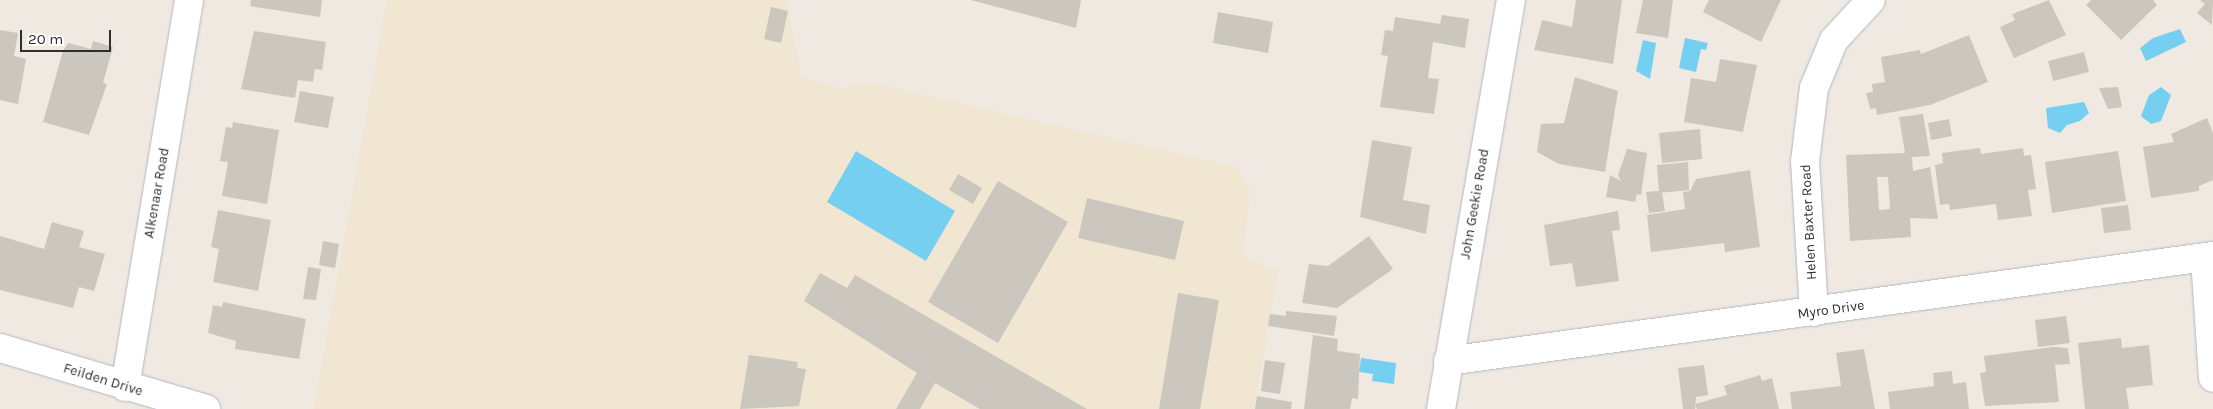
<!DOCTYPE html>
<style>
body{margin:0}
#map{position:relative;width:2213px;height:409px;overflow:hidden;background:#efe9e1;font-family:Karla,sans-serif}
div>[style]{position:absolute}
.education>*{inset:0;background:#f0e6d1}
.water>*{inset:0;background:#75cff0}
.building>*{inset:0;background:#cbc7bf}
.roads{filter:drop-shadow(0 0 1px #b4b7c1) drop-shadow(0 0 1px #b4b7c1)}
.minor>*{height:28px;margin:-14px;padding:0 14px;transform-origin:14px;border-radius:14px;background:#fff}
span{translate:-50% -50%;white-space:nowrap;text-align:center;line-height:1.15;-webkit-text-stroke:5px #fff;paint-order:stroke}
.street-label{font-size:14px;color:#2e2e2e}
.scale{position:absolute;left:20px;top:30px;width:91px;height:22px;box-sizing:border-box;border:2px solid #2e2e2e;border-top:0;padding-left:6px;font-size:15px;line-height:18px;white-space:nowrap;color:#2e2e2e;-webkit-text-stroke:4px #fff;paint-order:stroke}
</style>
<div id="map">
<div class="education">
<i style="clip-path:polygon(387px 0,786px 0,802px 77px,843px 89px,868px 82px,1236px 167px,1250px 189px,1243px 257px,1278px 270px,1254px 409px,314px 409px)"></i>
</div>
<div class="water">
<i style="clip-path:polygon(2180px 29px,2186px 42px,2146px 61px,2140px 48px,2153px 38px)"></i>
<i style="clip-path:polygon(1685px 38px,1708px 43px,1706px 50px,1701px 49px,1696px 72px,1679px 68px)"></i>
<i style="clip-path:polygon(1643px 40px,1656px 43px,1650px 79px,1636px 71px)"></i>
<i style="clip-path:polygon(2161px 87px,2171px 95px,2161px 121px,2151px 124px,2141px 116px,2149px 95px)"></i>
<i style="clip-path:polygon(2084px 102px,2089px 113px,2080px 121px,2067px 125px,2060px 133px,2048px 128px,2046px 108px)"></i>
<i style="clip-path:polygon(856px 151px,955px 211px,926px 261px,827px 202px)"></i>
<i style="clip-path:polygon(1361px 358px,1396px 363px,1394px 384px,1372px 381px,1373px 374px,1359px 372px)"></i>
</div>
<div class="building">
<i style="clip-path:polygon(251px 0,322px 0,320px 17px,250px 6px)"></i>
<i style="clip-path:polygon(971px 0,1081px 0,1076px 28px)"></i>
<i style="clip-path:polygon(1576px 0,1622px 0,1613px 64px,1534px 50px,1542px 20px,1572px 27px)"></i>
<i style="clip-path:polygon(1643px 0,1673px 0,1668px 38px,1636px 33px)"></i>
<i style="clip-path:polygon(1709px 0,1781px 0,1761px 42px,1703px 12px)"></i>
<i style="clip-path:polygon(2049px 0,2066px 35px,2014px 58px,2000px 27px,2015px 20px,2012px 14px)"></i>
<i style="clip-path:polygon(2091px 0,2153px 0,2157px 5px,2121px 40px,2086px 5px)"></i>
<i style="clip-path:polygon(2200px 0,2213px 0,2212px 25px,2197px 13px,2205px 4px)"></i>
<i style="clip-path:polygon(771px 7px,788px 11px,781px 43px,764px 39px)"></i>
<i style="clip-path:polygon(1218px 12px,1273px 22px,1268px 53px,1213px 43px)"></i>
<i style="clip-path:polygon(1442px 15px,1469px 19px,1465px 48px,1433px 42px,1428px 78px,1439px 79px,1434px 114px,1380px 107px,1388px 56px,1381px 55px,1385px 30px,1393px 31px,1395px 17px,1440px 24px)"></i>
<i style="clip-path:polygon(0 30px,18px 33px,14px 56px,26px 59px,18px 104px,0 100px)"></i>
<i style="clip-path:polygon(254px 31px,326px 42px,322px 70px,315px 69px,313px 82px,298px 80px,295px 98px,241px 89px)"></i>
<i style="clip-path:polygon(1969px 35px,1988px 82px,1930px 105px,1877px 115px,1876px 108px,1870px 109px,1866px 93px,1873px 92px,1872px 84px,1885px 82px,1881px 57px,1920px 50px,1921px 54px)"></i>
<i style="clip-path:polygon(93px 41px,113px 47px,103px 83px,107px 84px,89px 135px,43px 122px,63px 51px,68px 43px,91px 49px)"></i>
<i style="clip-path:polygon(2084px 52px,2089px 72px,2053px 81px,2048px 61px)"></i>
<i style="clip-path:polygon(1720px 59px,1757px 65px,1743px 132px,1684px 122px,1691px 78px,1716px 82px)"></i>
<i style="clip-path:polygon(1575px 77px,1618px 91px,1605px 172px,1559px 164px,1537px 152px,1541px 124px,1564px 123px)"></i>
<i style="clip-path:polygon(2118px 87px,2122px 107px,2108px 109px,2099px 88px)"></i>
<i style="clip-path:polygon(300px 91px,334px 97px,328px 128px,294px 122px)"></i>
<i style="clip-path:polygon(evenodd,1923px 114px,1930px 156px,1912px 157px,1913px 171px,1930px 167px,1938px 219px,1910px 218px,1911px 237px,1850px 241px,1846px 155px,1905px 153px,1899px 117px,1923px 114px,1877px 177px,1888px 177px,1890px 209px,1879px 210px,1877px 177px)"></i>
<i style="clip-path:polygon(2207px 118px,2213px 133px,2213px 180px,2199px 186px,2199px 191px,2151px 198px,2143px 147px,2174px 142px,2171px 134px)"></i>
<i style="clip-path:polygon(1949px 119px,1952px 136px,1931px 140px,1928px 123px)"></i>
<i style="clip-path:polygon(233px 122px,279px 130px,267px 204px,222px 196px,228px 162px,220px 161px,226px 127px,232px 128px)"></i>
<i style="clip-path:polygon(1700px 129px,1702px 159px,1662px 163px,1659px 133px)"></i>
<i style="clip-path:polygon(1372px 140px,1412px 147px,1403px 200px,1430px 205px,1426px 234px,1360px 217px)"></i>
<i style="clip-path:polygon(1980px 148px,1981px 154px,2023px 148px,2024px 156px,2031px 155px,2036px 189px,2028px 190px,2032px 216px,1998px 220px,1996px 204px,1950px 210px,1949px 204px,1940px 205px,1935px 165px,1943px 163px,1942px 153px)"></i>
<i style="clip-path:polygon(1627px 149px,1647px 153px,1641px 195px,1637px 194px,1635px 202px,1606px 197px,1610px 175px,1621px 181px,1618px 175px)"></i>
<i style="clip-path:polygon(2118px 151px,2126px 201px,2052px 213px,2045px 162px)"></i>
<i style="clip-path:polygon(1688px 162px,1689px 190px,1659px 193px,1657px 165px)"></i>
<i style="clip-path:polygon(1750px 170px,1760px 247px,1725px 252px,1724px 243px,1651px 252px,1647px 215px,1685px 209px,1683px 192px,1690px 191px,1696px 179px)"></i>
<i style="clip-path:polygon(958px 174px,982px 188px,973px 204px,949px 190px)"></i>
<i style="clip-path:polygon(998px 181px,1068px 222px,998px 343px,928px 302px)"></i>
<i style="clip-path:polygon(1658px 191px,1662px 193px,1665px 211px,1649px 213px,1646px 192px)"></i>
<i style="clip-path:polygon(1087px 198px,1184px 221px,1175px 260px,1078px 238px)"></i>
<i style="clip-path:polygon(2128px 205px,2131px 230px,2104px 233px,2101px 208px)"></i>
<i style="clip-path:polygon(218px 210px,271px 220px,258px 291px,213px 282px,219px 249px,211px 247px)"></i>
<i style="clip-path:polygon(1618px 211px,1620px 230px,1612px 231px,1619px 281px,1576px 287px,1572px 263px,1550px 266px,1544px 225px)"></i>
<i style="clip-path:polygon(52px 222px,84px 231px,79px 247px,105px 254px,94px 291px,79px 287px,73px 308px,0 290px,0 236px,44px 249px)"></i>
<i style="clip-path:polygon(1369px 236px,1393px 269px,1337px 308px,1302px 303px,1309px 264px,1328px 266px)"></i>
<i style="clip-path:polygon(323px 241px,339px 244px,335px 268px,319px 265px)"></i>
<i style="clip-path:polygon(308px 267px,321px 269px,316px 300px,303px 299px)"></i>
<i style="clip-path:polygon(820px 273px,847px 288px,855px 275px,1087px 409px,980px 409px,935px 383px,920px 409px,896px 409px,917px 373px,804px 301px)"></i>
<i style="clip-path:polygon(1178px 293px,1219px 300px,1200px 409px,1159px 409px)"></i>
<i style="clip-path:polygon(223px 302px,306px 319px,299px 359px,235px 349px,236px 341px,208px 333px,213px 305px,222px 307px)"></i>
<i style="clip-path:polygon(1286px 311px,1337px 316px,1334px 336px,1268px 326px,1270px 314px,1286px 316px)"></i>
<i style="clip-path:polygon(2066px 316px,2070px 343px,2038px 347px,2035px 320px)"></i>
<i style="clip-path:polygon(1313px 335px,1338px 339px,1337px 351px,1360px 354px,1358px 399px,1352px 398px,1350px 409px,1304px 409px)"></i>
<i style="clip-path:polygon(2121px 338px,2122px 348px,2149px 345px,2153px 385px,2126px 388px,2129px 409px,2085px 409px,2078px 343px)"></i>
<i style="clip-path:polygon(2053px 347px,2068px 348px,2070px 364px,2055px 365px,2059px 402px,1985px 406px,1980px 373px,1986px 372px,1984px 356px)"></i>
<i style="clip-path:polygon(1864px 349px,1875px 409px,1792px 409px,1790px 392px,1841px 386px,1836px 353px)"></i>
<i style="clip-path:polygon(749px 355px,798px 362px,797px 368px,806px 369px,799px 406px,740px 409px)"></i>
<i style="clip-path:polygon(1265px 360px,1285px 363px,1280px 394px,1261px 391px)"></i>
<i style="clip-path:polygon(1704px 365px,1708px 395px,1696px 397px,1695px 409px,1683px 409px,1678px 368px)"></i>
<i style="clip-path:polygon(1952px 371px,1953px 384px,1966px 382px,1969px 409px,1890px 409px,1888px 392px,1934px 386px,1933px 373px)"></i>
<i style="clip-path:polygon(1760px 375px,1762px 381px,1772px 378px,1779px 409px,1697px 409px,1695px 404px,1727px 395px,1724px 386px)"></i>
<i style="clip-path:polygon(1257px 396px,1292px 402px,1291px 409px,1255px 409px)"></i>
</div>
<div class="roads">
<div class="minor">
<i style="left:2205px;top:258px;width:120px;rotate:86.2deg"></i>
<i style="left:1814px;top:312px;width:150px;rotate:-93.4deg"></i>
<i style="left:1805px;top:162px;width:75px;rotate:-83.1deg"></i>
<i style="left:1814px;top:88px;width:52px;rotate:-67.4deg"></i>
<i style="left:1834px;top:40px;width:54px;rotate:-47.2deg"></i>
<i style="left:0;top:348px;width:215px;rotate:16.5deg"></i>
<i style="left:1448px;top:361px;width:772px;rotate:-7.82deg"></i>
<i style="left:125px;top:387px;width:392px;rotate:-80.6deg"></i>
<i style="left:1441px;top:409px;width:415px;rotate:-80.3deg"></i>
</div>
</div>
<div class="street-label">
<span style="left:157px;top:193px;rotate:-80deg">Alkenaar Road</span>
<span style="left:1475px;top:204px;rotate:-80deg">John Geekie Road</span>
<span style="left:1809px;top:222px;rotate:-93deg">Helen Baxter Road</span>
<span style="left:1831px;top:310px;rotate:-8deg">Myro Drive</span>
<span style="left:103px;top:380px;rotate:17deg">Feilden Drive</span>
</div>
<div class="scale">20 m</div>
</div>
